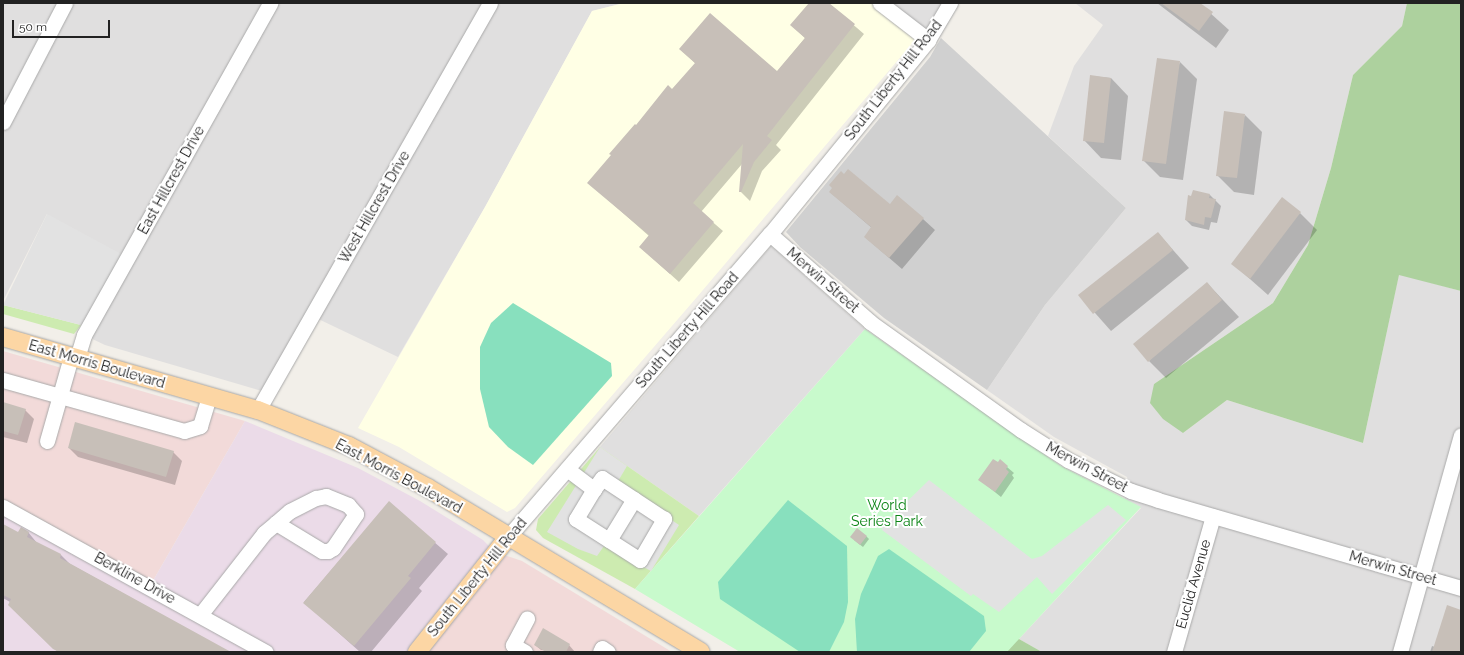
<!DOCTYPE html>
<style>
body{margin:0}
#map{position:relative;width:1464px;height:655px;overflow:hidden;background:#f2efe9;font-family:Raleway,sans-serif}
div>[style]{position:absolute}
.residential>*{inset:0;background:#e0dfdf}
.commercial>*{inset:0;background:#f2dad9}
.industrial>*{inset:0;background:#ebdbe8}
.education>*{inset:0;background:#ffffe5}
.religious>*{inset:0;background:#d0d0d0}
.grass>*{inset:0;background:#cdebb0}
.forest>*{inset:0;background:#add19e}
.park>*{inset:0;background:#c8facc}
.pitch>*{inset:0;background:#88e0be}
.parking>*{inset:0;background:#e2e2e2}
.shadow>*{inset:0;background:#0003}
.building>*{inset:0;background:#c7bfb8}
.roads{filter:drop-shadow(0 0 1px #a9a9a9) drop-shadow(0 0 1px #a9a9a9)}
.minor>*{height:15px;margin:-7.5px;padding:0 7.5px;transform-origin:7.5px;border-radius:7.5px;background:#fff}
.major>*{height:18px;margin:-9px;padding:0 9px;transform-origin:9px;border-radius:9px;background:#fcd6a4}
span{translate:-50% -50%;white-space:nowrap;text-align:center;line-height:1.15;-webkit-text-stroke:4px #fff;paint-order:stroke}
.street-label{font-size:14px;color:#222}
.park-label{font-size:14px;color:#0c8416}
.frame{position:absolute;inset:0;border:4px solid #222;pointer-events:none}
.scale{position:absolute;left:12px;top:20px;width:98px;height:18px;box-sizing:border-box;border:2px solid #222;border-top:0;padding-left:5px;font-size:12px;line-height:14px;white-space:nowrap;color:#222;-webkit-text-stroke:3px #fff;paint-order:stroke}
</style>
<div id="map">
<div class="residential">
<i style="clip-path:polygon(3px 3px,624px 3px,592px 11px,485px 207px,398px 357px,312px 316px,262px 391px,105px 345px,84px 335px,47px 214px,3px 301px)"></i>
<i style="clip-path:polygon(880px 3px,950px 3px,928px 40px)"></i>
<i style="clip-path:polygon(1075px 3px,1407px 3px,1402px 26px,1353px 75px,1331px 168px,1308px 245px,1273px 303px,1154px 384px,1183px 433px,1227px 400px,1363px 443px,1399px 274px,1461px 291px,1461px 652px,1042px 652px,1019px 639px,1141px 508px,1124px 499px,1131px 491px,1127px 477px,1054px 437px,987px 390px,1045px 305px,1126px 208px,1048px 136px,1074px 66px,1103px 25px)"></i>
<i style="clip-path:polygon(771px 246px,865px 329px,699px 516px,600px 447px)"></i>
</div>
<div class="commercial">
<i style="clip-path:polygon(3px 351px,245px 421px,150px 586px,3px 507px)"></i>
<i style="clip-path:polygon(495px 552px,522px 561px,672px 652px,417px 652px)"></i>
</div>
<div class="industrial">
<i style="clip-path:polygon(245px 421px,358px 468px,420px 501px,483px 540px,495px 552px,417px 652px,3px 652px,3px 507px,150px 586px)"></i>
</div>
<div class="education">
<i style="clip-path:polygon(624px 3px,880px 3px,920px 34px,697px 297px,515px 508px,507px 512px,399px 447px,358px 428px,485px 207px,592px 11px)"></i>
</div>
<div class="religious">
<i style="clip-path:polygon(941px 38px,1126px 208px,1045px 305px,987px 390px,884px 318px,800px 247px,786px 232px,930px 57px)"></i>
</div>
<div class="grass">
<i style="clip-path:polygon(3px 305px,81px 325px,74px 334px,3px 314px)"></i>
<i style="clip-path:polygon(600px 447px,699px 516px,635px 589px,543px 538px,536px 530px,538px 519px)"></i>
</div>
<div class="forest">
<i style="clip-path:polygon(1407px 3px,1461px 3px,1461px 291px,1399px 275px,1363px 443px,1227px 400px,1183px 433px,1163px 419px,1150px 403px,1154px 384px,1273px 303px,1308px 245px,1331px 168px,1353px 75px,1402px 26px)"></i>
<i style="clip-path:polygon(1001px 632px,1019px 639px,1042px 652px,984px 652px)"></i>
</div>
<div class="park">
<i style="clip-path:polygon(865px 329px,1061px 466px,1141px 507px,1007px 652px,740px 652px,635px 589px)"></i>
</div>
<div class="pitch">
<i style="clip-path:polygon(513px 303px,611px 363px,612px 376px,533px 465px,508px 447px,489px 427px,480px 389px,480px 347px,491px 323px)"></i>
<i style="clip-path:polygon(788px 500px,847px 546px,848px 602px,844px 622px,829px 652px,800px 652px,720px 599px,718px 582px)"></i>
<i style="clip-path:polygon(889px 549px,984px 616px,986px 631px,969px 652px,857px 652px,855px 619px,861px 594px,878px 556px)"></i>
</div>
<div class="parking">
<i style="clip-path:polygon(47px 214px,123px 255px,81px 325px,3px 305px)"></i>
<i style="clip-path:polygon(600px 447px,627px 466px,617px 483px,679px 525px,651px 571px,604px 546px,597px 556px,578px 549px,547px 532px)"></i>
<i style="clip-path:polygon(929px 480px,1032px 559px,1042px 556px,1108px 505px,1126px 520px,1052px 594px,1037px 577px,999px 612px,973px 594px,971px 596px,882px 530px,883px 525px)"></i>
</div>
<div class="shadow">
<i style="clip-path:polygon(810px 3px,828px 3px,864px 34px,776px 145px,781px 150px,762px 171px,750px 201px,740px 191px,742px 164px,701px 212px,723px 231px,679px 282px,640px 247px,649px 236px,598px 191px,637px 127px,696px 64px,680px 49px,777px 72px,805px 38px,791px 25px)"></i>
<i style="clip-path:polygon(1157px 3px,1199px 3px,1229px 30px,1216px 48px)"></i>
<i style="clip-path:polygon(1180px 62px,1197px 79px,1183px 180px,1160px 177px,1143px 160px)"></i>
<i style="clip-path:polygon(1091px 76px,1111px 78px,1128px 96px,1121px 160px,1101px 158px,1084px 140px)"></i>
<i style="clip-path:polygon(1245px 115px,1262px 132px,1254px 195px,1234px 192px,1217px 175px)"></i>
<i style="clip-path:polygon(844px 175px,890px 205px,923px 219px,935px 230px,902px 269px,865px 237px,872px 228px,830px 192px)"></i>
<i style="clip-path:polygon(1210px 195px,1221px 206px,1217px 223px,1211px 222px,1209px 230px,1192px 226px,1186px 220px,1192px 197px)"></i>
<i style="clip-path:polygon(1300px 213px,1317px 230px,1268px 295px,1233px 264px)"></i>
<i style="clip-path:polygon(1158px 233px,1189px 268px,1111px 331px,1080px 296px)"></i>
<i style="clip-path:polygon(1207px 283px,1239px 317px,1166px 378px,1149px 361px)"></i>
<i style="clip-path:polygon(3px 403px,25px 410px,34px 419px,27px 443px,3px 437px)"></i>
<i style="clip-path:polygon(69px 448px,173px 452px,182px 461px,175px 485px,78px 457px)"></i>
<i style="clip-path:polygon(1000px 461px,1014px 473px,1012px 475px,1014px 478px,1001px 497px,980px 480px)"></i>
<i style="clip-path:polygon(389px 503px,448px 554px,419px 588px,422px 591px,371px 652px,360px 652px,304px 602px)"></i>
<i style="clip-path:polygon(3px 525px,18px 533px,28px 532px,37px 543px,61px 555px,70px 564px,229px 652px,58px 652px,9px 605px,10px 602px,3px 598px)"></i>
<i style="clip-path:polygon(866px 536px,869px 539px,863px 547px,854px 540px)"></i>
<i style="clip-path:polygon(1461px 611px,1461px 652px,1430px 652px,1432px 646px,1435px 647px)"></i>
<i style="clip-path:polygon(544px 630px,569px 645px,575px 652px,541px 650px,535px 645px)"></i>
</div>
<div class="building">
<i style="clip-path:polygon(809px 3px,829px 3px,855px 24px,767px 136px,772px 140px,754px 162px,741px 192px,739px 192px,743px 144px,693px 203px,714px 222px,670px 274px,639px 247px,649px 235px,587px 183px,611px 155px,609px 154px,635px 124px,636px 125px,668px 85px,672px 89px,695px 63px,679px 49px,710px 13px,777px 71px,805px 38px,790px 25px)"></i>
<i style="clip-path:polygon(1161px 3px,1200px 3px,1213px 12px,1199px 31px)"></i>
<i style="clip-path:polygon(1157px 58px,1180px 61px,1166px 164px,1142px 161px)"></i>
<i style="clip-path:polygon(1090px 75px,1111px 78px,1104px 143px,1083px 141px)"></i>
<i style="clip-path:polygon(1224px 111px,1245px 114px,1237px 178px,1216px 176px)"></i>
<i style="clip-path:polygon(848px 169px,890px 204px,897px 195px,924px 218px,889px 258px,864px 237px,871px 227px,829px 192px,832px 188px,829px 185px,841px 171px,844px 174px)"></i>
<i style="clip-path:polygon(1193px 190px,1210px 194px,1209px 198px,1216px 199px,1211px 218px,1205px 217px,1204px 225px,1185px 220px,1188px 195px,1191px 196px)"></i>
<i style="clip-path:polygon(1282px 197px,1301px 212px,1250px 279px,1231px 264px)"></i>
<i style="clip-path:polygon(1158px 232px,1173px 250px,1093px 314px,1078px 295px)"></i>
<i style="clip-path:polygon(1207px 282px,1222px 300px,1148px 362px,1133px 344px)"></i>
<i style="clip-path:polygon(3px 402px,26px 409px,18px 435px,3px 431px)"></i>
<i style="clip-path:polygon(75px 422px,174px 451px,166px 477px,68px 448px)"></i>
<i style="clip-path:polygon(993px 459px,998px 462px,1000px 459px,1008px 466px,1006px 469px,1009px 472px,995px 492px,978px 480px)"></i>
<i style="clip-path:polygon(389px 501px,436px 542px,408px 576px,411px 578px,354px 646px,303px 603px)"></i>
<i style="clip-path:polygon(3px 524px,18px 532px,21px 527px,29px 532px,27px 537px,61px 554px,60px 558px,231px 652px,59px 652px,53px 649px,8px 605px,11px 599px,3px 595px)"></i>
<i style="clip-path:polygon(857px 528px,867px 536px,860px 545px,850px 537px)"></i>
<i style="clip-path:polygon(1447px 605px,1461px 610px,1461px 652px,1432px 652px)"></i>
<i style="clip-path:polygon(543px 628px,570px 644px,566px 652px,546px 652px,534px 645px)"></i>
</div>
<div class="roads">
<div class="minor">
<i style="left:880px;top:3px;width:61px;rotate:37.6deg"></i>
<i style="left:3px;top:122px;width:134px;rotate:-62.5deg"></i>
<i style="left:770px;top:234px;width:133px;rotate:41.3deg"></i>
<i style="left:870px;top:322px;width:186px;rotate:35.6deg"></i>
<i style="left:1021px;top:430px;width:56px;rotate:32.6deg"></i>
<i style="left:1068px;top:460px;width:70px;rotate:26.2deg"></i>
<i style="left:1131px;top:491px;width:28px;rotate:18deg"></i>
<i style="left:1158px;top:500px;width:316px;rotate:16.2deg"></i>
<i style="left:77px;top:358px;width:24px;rotate:-73deg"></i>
<i style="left:84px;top:335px;width:381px;rotate:-60.7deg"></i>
<i style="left:3px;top:380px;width:188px;rotate:15.7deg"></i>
<i style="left:184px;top:431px;width:17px;rotate:-17deg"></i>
<i style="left:200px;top:426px;width:31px;rotate:-73deg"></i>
<i style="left:258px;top:410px;width:468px;rotate:-60.3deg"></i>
<i style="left:47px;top:441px;width:87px;rotate:-74.1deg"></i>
<i style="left:567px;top:469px;width:34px;rotate:37deg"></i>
<i style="left:594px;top:489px;width:35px;rotate:121deg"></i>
<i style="left:576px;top:519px;width:76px;rotate:32.6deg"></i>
<i style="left:640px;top:560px;width:48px;rotate:-59.7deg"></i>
<i style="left:664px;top:519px;width:74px;rotate:-146.5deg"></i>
<i style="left:602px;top:478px;width:14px;rotate:126deg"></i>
<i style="left:3px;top:507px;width:300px;rotate:28.9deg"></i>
<i style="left:508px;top:537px;width:401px;rotate:-49.2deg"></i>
<i style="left:770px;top:234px;width:250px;rotate:-50.8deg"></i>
<i style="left:928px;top:40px;width:43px;rotate:-59.3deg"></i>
<i style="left:609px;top:540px;width:48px;rotate:-58.6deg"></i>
<i style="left:200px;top:615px;width:104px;rotate:-52deg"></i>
<i style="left:264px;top:533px;width:16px;rotate:-40deg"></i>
<i style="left:276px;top:523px;width:18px;rotate:-41deg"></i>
<i style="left:290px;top:511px;width:29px;rotate:-27deg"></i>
<i style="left:316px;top:498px;width:10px;rotate:-11deg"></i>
<i style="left:326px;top:496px;width:24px;rotate:22deg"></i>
<i style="left:348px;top:505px;width:12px;rotate:48deg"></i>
<i style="left:356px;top:514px;width:41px;rotate:124.1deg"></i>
<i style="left:333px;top:548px;width:6px;rotate:149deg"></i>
<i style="left:328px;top:551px;width:6px;rotate:180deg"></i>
<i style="left:322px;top:551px;width:54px;rotate:-148.7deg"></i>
<i style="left:525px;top:652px;width:14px;rotate:-150deg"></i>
<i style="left:513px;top:645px;width:30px;rotate:-62deg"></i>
<i style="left:600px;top:652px;width:4px;rotate:-63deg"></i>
<i style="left:602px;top:648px;width:7px;rotate:34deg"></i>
<i style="left:1174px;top:652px;width:141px;rotate:-74deg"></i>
<i style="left:1400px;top:652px;width:225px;rotate:-74.3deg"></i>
</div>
<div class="major">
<i style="left:3px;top:337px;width:265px;rotate:16deg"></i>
<i style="left:258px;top:410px;width:98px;rotate:21.6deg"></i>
<i style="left:349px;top:446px;width:89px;rotate:28deg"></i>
<i style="left:428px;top:488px;width:318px;rotate:31deg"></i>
<i style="left:417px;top:652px;width:147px;rotate:-51.6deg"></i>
</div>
</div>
<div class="street-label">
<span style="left:893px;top:80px;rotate:-52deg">South Liberty Hill Road</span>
<span style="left:171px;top:180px;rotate:-61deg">East Hillcrest Drive</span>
<span style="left:374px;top:207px;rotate:-60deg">West Hillcrest Drive</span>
<span style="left:823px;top:280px;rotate:41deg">Merwin Street</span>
<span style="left:687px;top:330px;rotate:-49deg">South Liberty Hill Road</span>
<span style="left:97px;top:364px;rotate:16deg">East Morris Boulevard</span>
<span style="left:1087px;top:467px;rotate:28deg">Merwin Street</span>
<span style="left:399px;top:476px;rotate:28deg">East Morris Boulevard</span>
<span style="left:1393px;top:568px;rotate:16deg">Merwin Street</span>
<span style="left:477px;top:577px;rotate:-51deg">South Liberty Hill Road</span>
<span style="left:135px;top:578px;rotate:29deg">Berkline Drive</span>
<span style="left:1193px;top:584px;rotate:-74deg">Euclid Avenue</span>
</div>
<div class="park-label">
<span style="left:887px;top:513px">World<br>Series Park</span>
</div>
<div class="frame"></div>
<div class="scale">50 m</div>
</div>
